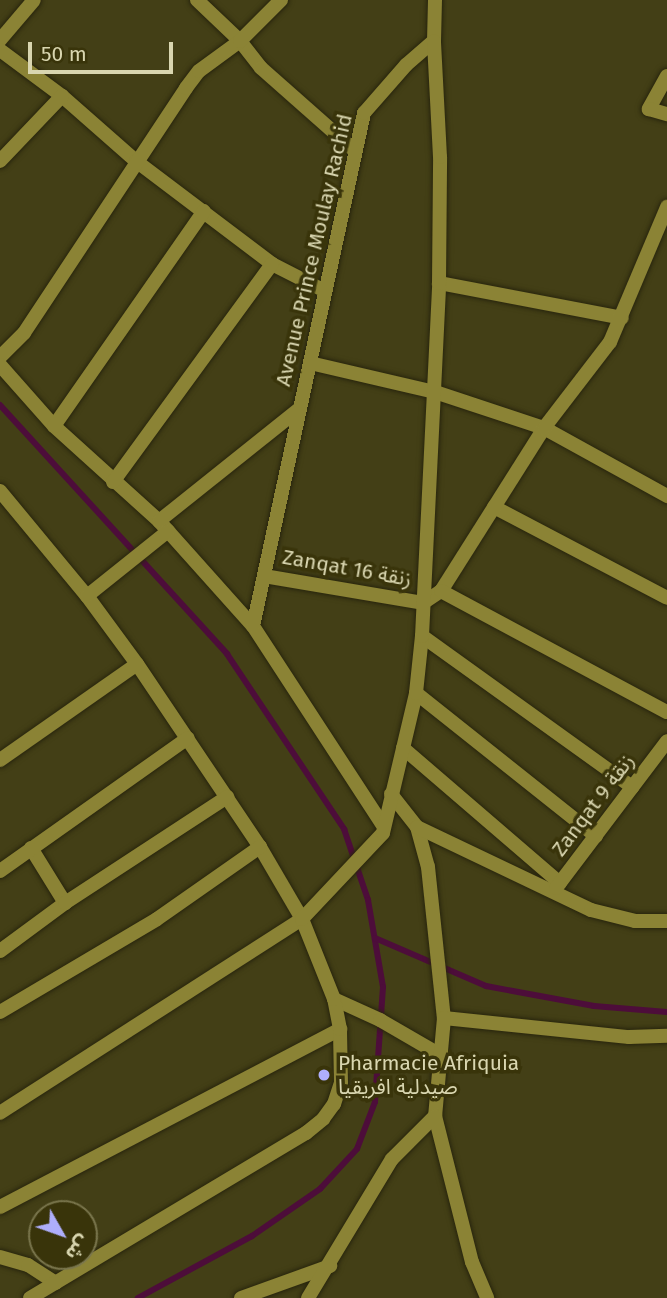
<!DOCTYPE html>
<meta charset="utf-8">
<style>
body{margin:0}
#map{position:relative;width:667px;height:1298px;overflow:hidden;background:#433f16;font-family:"Fira Sans","Noto Sans Arabic",sans-serif}
div>[style]{position:absolute}
.stream>*{height:6px;margin:-3px;padding:0 3px;transform-origin:3px;border-radius:3px;background:#4d0d3a}
.roads{filter:drop-shadow(0 0 2px #28250d) drop-shadow(0 0 2px #28250d)}
.street>*{height:14px;margin:-7px;padding:0 7px;transform-origin:7px;border-radius:7px;background:#8b8335}
.dots>*{width:19px;height:19px;translate:-50% -50%;box-sizing:border-box;border:4px solid #39340a;border-radius:50%}
span{translate:-50% -50%;white-space:nowrap;text-align:center;line-height:1.15;-webkit-text-stroke:7px #39340a;paint-order:stroke}
.street-label{font-size:21px;color:#d9d6b0}
.poi-label{font-size:21px;color:#d9d6b0}
.left{translate:0 -50%;text-align:left}
.north{position:absolute;left:28px;top:1200px;width:70px;height:70px;box-sizing:border-box;background:#39340a;border:2px solid #79754c;border-radius:50%;rotate:130deg;font-size:19px;font-weight:700;line-height:28px;text-align:center;color:#d9d6b0}
.north::after{content:'';display:block;margin:auto;width:24px;height:32px;background:#aeaefb;clip-path:polygon(50% 0,100% 100%,50% 72%,0 100%)}
.scale{position:absolute;left:28px;top:42px;width:145px;height:32px;box-sizing:border-box;border:4px solid #d9d6b0;border-top:0;padding-left:9px;font-size:21px;line-height:24px;white-space:nowrap;color:#d9d6b0;-webkit-text-stroke:5px #39340a;paint-order:stroke}
</style>
<div id="map">
<div class="stream">
<i style="left:0;top:405px;width:337px;rotate:47.6deg"></i>
<i style="left:227px;top:654px;width:211px;rotate:56.2deg"></i>
<i style="left:344px;top:829px;width:75px;rotate:71.3deg"></i>
<i style="left:368px;top:900px;width:88px;rotate:80.2deg"></i>
<i style="left:383px;top:987px;width:115px;rotate:94deg"></i>
<i style="left:375px;top:1102px;width:50px;rotate:111deg"></i>
<i style="left:357px;top:1149px;width:54px;rotate:132.8deg"></i>
<i style="left:320px;top:1189px;width:83px;rotate:145.3deg"></i>
<i style="left:252px;top:1236px;width:130px;rotate:151.5deg"></i>
<i style="left:375px;top:938px;width:121px;rotate:23.4deg"></i>
<i style="left:486px;top:986px;width:110px;rotate:10.5deg"></i>
<i style="left:594px;top:1006px;width:73px;rotate:4.7deg"></i>
</div>
<div class="roads">
<div class="street">
<i style="left:197px;top:0;width:59px;rotate:43.6deg"></i>
<i style="left:240px;top:41px;width:34px;rotate:52deg"></i>
<i style="left:261px;top:68px;width:124px;rotate:41.4deg"></i>
<i style="left:0;top:40px;width:52px;rotate:-49.6deg"></i>
<i style="left:0;top:50px;width:77px;rotate:36.6deg"></i>
<i style="left:62px;top:96px;width:98px;rotate:41.3deg"></i>
<i style="left:136px;top:161px;width:171px;rotate:37.1deg"></i>
<i style="left:272px;top:264px;width:57px;rotate:27deg"></i>
<i style="left:667px;top:76px;width:38px;rotate:119deg"></i>
<i style="left:649px;top:109px;width:19px;rotate:16deg"></i>
<i style="left:0;top:161px;width:90px;rotate:-46.4deg"></i>
<i style="left:439px;top:283px;width:186px;rotate:10.8deg"></i>
<i style="left:0;top:357px;width:34px;rotate:-45deg"></i>
<i style="left:24px;top:333px;width:294px;rotate:-56.5deg"></i>
<i style="left:186px;top:88px;width:21px;rotate:-53deg"></i>
<i style="left:199px;top:71px;width:51px;rotate:-36.2deg"></i>
<i style="left:240px;top:41px;width:58px;rotate:-45deg"></i>
<i style="left:310px;top:363px;width:128px;rotate:13.1deg"></i>
<i style="left:435px;top:392px;width:115px;rotate:18.3deg"></i>
<i style="left:544px;top:428px;width:141px;rotate:28.9deg"></i>
<i style="left:0;top:365px;width:81px;rotate:48.5deg"></i>
<i style="left:54px;top:426px;width:142px;rotate:42.1deg"></i>
<i style="left:159px;top:521px;width:141px;rotate:48.2deg"></i>
<i style="left:253px;top:626px;width:240px;rotate:56.9deg"></i>
<i style="left:54px;top:426px;width:262px;rotate:-55.1deg"></i>
<i style="left:113px;top:482px;width:270px;rotate:-53.9deg"></i>
<i style="left:0;top:491px;width:136px;rotate:50.4deg"></i>
<i style="left:87px;top:596px;width:84px;rotate:53.7deg"></i>
<i style="left:137px;top:664px;width:220px;rotate:56.1deg"></i>
<i style="left:260px;top:847px;width:83px;rotate:59.7deg"></i>
<i style="left:302px;top:919px;width:359px;rotate:147.3deg"></i>
<i style="left:494px;top:507px;width:195px;rotate:27.7deg"></i>
<i style="left:159px;top:521px;width:178px;rotate:-38.6deg"></i>
<i style="left:264px;top:576px;width:161px;rotate:9.6deg"></i>
<i style="left:423px;top:603px;width:22px;rotate:-34deg"></i>
<i style="left:441px;top:591px;width:193px;rotate:-57.7deg"></i>
<i style="left:544px;top:428px;width:108px;rotate:-52.5deg"></i>
<i style="left:610px;top:342px;width:147px;rotate:-67.1deg"></i>
<i style="left:441px;top:591px;width:256px;rotate:28.2deg"></i>
<i style="left:87px;top:596px;width:104px;rotate:-38.7deg"></i>
<i style="left:253px;top:626px;width:525px;rotate:-77.79deg"></i>
<i style="left:364px;top:113px;width:64px;rotate:-48.8deg"></i>
<i style="left:406px;top:65px;width:37px;rotate:-41deg"></i>
<i style="left:434px;top:41px;width:41px;rotate:-88.6deg"></i>
<i style="left:422px;top:636px;width:259px;rotate:35.7deg"></i>
<i style="left:416px;top:693px;width:230px;rotate:38.5deg"></i>
<i style="left:403px;top:748px;width:207px;rotate:40.7deg"></i>
<i style="left:0;top:760px;width:167px;rotate:-35deg"></i>
<i style="left:391px;top:794px;width:42px;rotate:51.8deg"></i>
<i style="left:417px;top:827px;width:41px;rotate:74.6deg"></i>
<i style="left:428px;top:867px;width:152px;rotate:84deg"></i>
<i style="left:444px;top:1018px;width:186px;rotate:5.9deg"></i>
<i style="left:629px;top:1037px;width:38px;rotate:-2deg"></i>
<i style="left:417px;top:827px;width:193px;rotate:25.5deg"></i>
<i style="left:591px;top:910px;width:45px;rotate:14deg"></i>
<i style="left:635px;top:921px;width:32px"></i>
<i style="left:31px;top:848px;width:65px;rotate:58.3deg"></i>
<i style="left:0;top:871px;width:230px;rotate:-35.3deg"></i>
<i style="left:556px;top:888px;width:184px;rotate:-52.9deg"></i>
<i style="left:0;top:951px;width:81px;rotate:-36.4deg"></i>
<i style="left:65px;top:903px;width:194px;rotate:-33.2deg"></i>
<i style="left:334px;top:999px;width:51px;rotate:24.5deg"></i>
<i style="left:380px;top:1020px;width:72px;rotate:30.1deg"></i>
<i style="left:0;top:1012px;width:182px;rotate:-30.6deg"></i>
<i style="left:157px;top:919px;width:126px;rotate:-35deg"></i>
<i style="left:444px;top:1018px;width:98px;rotate:95.2deg"></i>
<i style="left:435px;top:1116px;width:151px;rotate:75.8deg"></i>
<i style="left:472px;top:1262px;width:39px;rotate:67deg"></i>
<i style="left:0;top:1207px;width:384px;rotate:-27.6deg"></i>
<i style="left:0;top:1257px;width:29px;rotate:16deg"></i>
<i style="left:28px;top:1265px;width:33px;rotate:33deg"></i>
<i style="left:30px;top:1298px;width:322px;rotate:-30.9deg"></i>
<i style="left:306px;top:1133px;width:22px;rotate:-39deg"></i>
<i style="left:323px;top:1119px;width:19px;rotate:-54deg"></i>
<i style="left:334px;top:1104px;width:22px;rotate:-72deg"></i>
<i style="left:341px;top:1083px;width:54px;rotate:-91.1deg"></i>
<i style="left:340px;top:1029px;width:31px;rotate:-101deg"></i>
<i style="left:334px;top:999px;width:86px;rotate:-111.8deg"></i>
<i style="left:302px;top:919px;width:118px;rotate:-46.7deg"></i>
<i style="left:383px;top:833px;width:144px;rotate:-76.7deg"></i>
<i style="left:416px;top:693px;width:57px;rotate:-84deg"></i>
<i style="left:422px;top:636px;width:353px;rotate:-87.2deg"></i>
<i style="left:439px;top:283px;width:126px;rotate:-89.5deg"></i>
<i style="left:440px;top:157px;width:116px;rotate:-93deg"></i>
<i style="left:241px;top:1298px;width:95px;rotate:-19.8deg"></i>
<i style="left:308px;top:1298px;width:162px;rotate:-58.9deg"></i>
<i style="left:392px;top:1159px;width:61px;rotate:-45deg"></i>
</div>
</div>
<div class="dots">
<i style="left:324px;top:1075px;background:#aeaefb"></i>
</div>
<div class="street-label">
<span style="left:314px;top:250px;rotate:-77deg">Avenue Prince Moulay Rachid</span>
<span style="left:347px;top:568px;rotate:10deg">Zanqat 16 زنقة</span>
<span style="left:593px;top:805px;rotate:-53deg">Zanqat 9 زنقة</span>
</div>
<div class="poi-label">
<span class="left" style="left:338px;top:1075px">Pharmacie Afriquia<br>صيدلية افريقيا</span>
</div>
<div class="north">ش</div>
<div class="scale">50 m</div>
</div>
